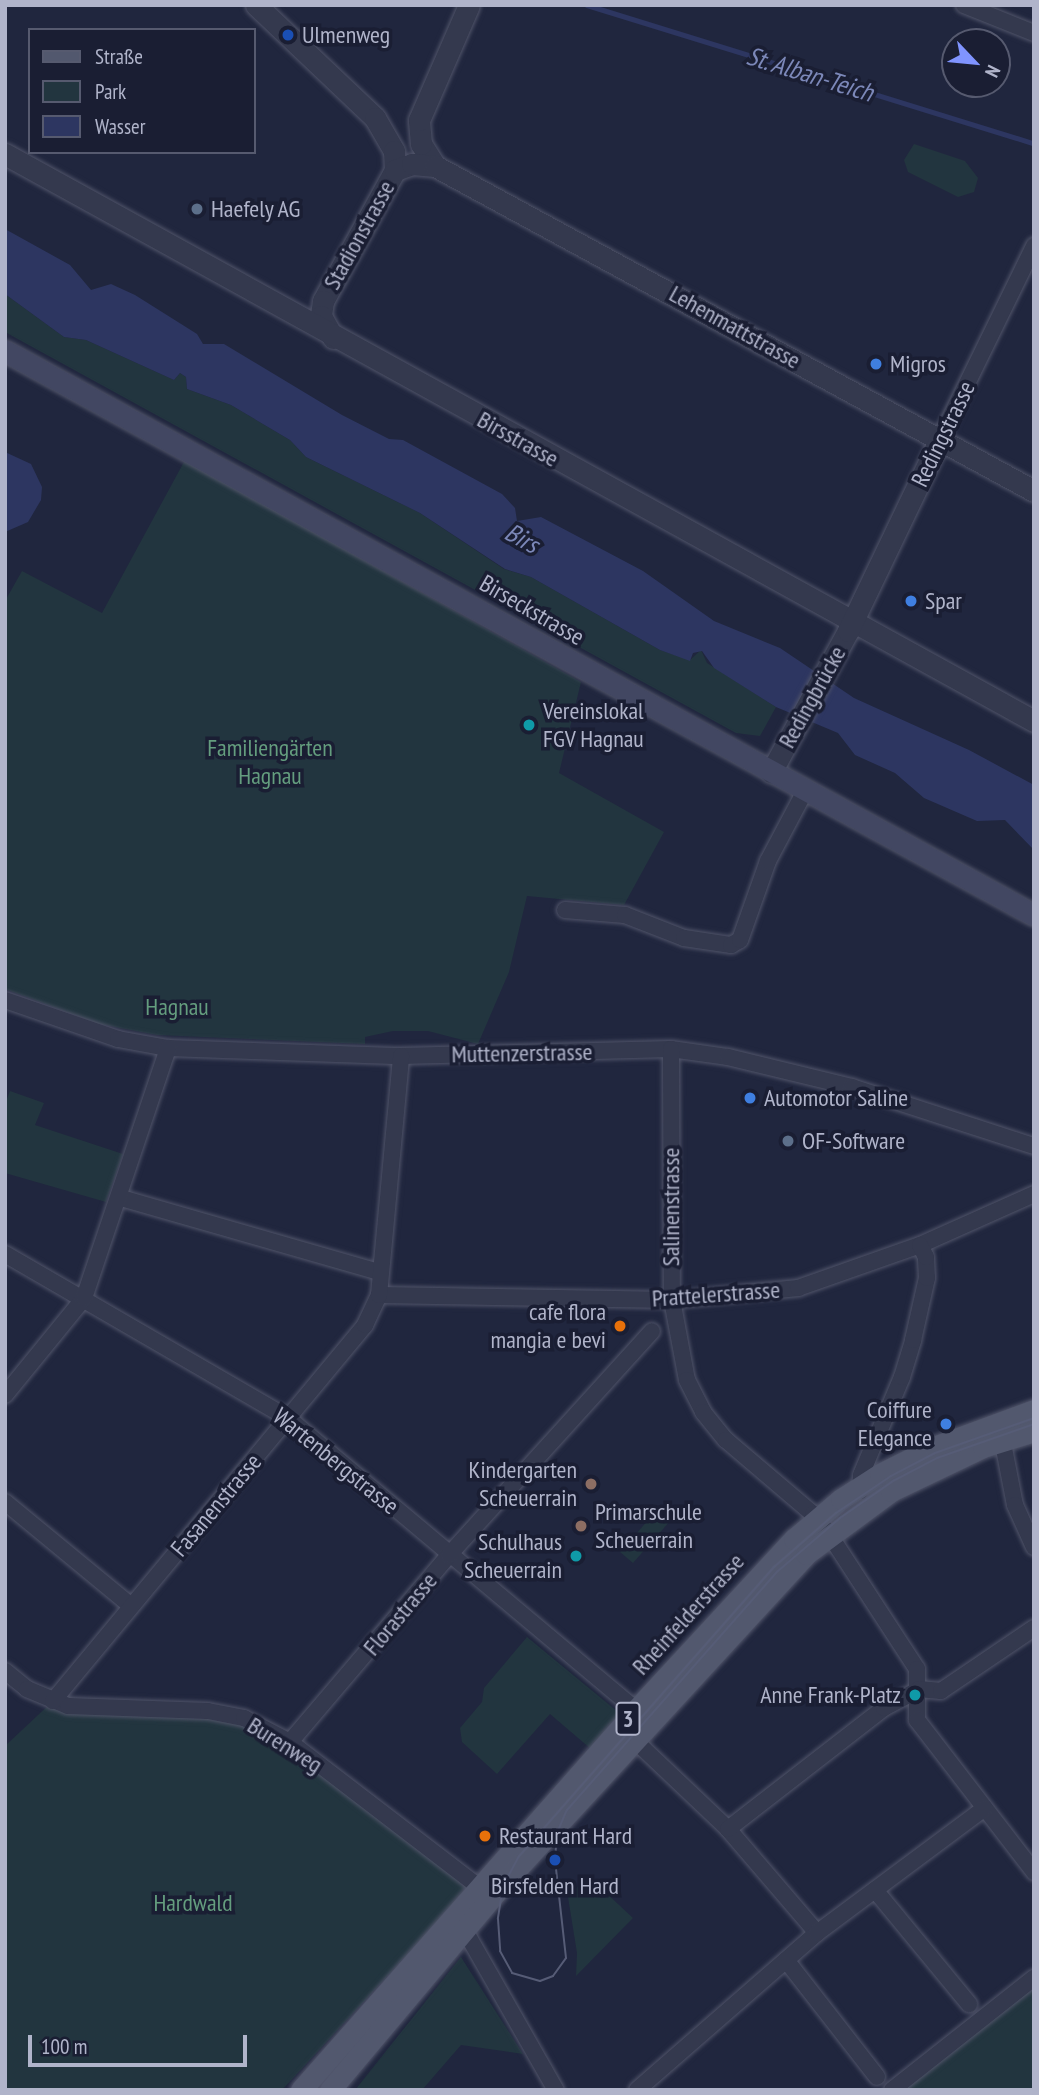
<!DOCTYPE html>
<meta charset="utf-8">
<style>
body{margin:0}
#map{position:relative;width:1039px;height:2095px;overflow:hidden;background:#20263e;font-family:"PT Sans Narrow",sans-serif}
div>[style]{position:absolute}
.green>*{inset:0;background:#22353f}
.water>*{inset:0;background:#2d3661}
.stream>*{height:4.5px;margin:-2.25px;padding:0 2.25px;transform-origin:2.25px;border-radius:2.25px;background:#2d3661}
.roads{filter:drop-shadow(0 0 2px #505469) drop-shadow(0 0 2px #505469)}
.minor>*{height:16px;margin:-8px;padding:0 8px;transform-origin:8px;border-radius:8px;background:#34394e}
.tertiary>*{height:21px;margin:-10.5px;padding:0 10.5px;transform-origin:10.5px;border-radius:10.5px;background:#34394e}
.secondary>*{height:21px;margin:-10.5px;padding:0 10.5px;transform-origin:10.5px;border-radius:10.5px;background:#424762}
.primary>*{height:21px;margin:-10.5px;padding:0 10.5px;transform-origin:10.5px;border-radius:10.5px;background:#52586e}
.tram>*{height:2px;margin:-1px;padding:0 1px;transform-origin:1px;border-radius:1px;background:#565c76}
.dots>*{width:19px;height:19px;translate:-50% -50%;box-sizing:border-box;border:4px solid #1a1e33;border-radius:50%}
span{translate:-50% -50%;white-space:nowrap;text-align:center;line-height:1.15;-webkit-text-stroke:7px #1a1e33;paint-order:stroke}
.shield-label span{padding:2px 5px;background:#1a1e33;border:2px solid;border-radius:5px;-webkit-text-stroke-width:0}
.shield-label{font-size:23px;color:#b0b4ca;font-weight:700}
.poi-label{font-size:24px;color:#b0b4ca}
.left{translate:0 -50%;text-align:left}
.right{translate:-100% -50%;text-align:right}
.street-label{font-size:24px;color:#b0b4ca}
.park-label{font-size:24px;color:#649d7e}
.water-label{font-size:26px;color:#7c88b9;font-style:italic}
.frame{position:absolute;inset:0;border:7px solid #b0b4ca;pointer-events:none}
.legend{position:absolute;left:28px;top:28px;width:228px;height:126px;box-sizing:border-box;background:#1a1e33;border:2px solid #565a6f;margin:0;padding:9px 12px;list-style:none;font-size:21px;color:#b0b4ca}
.legend li{display:flex;align-items:center;gap:14px;height:35px}
.legend b{width:35px;border:2px solid #565a6f}
.north{position:absolute;left:941px;top:28px;width:70px;height:70px;box-sizing:border-box;background:#1a1e33;border:2px solid #565a6f;border-radius:50%;rotate:116deg;font-size:19px;font-weight:700;line-height:28px;text-align:center;color:#b0b4ca}
.north::after{content:'';display:block;margin:auto;width:24px;height:32px;background:#8094ff;clip-path:polygon(50% 0,100% 100%,50% 72%,0 100%)}
.scale{position:absolute;left:28px;top:2035px;width:219px;height:32px;box-sizing:border-box;border:4px solid #b0b4ca;border-top:0;padding-left:9px;font-size:21px;line-height:24px;white-space:nowrap;color:#b0b4ca;-webkit-text-stroke:5px #1a1e33;paint-order:stroke}
</style>
<div id="map">
<div class="green">
<i style="clip-path:polygon(914px 144px,965px 161px,978px 178px,974px 192px,958px 197px,908px 172px,904px 160px)"></i>
<i style="clip-path:polygon(5px 294px,64px 337px,86px 340px,174px 380px,180px 373px,186px 377px,187px 389px,231px 405px,290px 440px,306px 457px,420px 513px,504px 569px,531px 577px,660px 650px,690px 660px,701px 650px,707px 663px,776px 707px,760px 736px,736px 733px,5px 332px)"></i>
<i style="clip-path:polygon(185px 460px,581px 682px,559px 773px,664px 832px,624px 905px,527px 896px,509px 972px,478px 1044px,428px 1031px,393px 1031px,365px 1037px,365px 1044px,157px 1035px,99px 1024px,5px 989px,5px 601px,22px 571px,102px 613px)"></i>
<i style="clip-path:polygon(10px 1091px,44px 1103px,35px 1125px,123px 1154px,106px 1202px,5px 1173px,5px 1104px)"></i>
<i style="clip-path:polygon(658px 1509px,671px 1520px,633px 1563px,620px 1552px)"></i>
<i style="clip-path:polygon(527px 1637px,623px 1716px,591px 1749px,550px 1714px,497px 1774px,462px 1742px,460px 1728px,482px 1702px,484px 1688px)"></i>
<i style="clip-path:polygon(53px 1701px,244px 1718px,475px 1882px,282px 2090px,5px 2090px,5px 1746px)"></i>
<i style="clip-path:polygon(588px 1876px,633px 1918px,576px 1976px,577px 1953px,568px 1897px)"></i>
<i style="clip-path:polygon(461px 1957px,523px 2054px,461px 2045px,422px 2090px,355px 2090px)"></i>
<i style="clip-path:polygon(1034px 1978px,1034px 2090px,892px 2090px)"></i>
</div>
<div class="water">
<i style="clip-path:polygon(5px 229px,70px 265px,91px 290px,111px 284px,135px 295px,197px 334px,203px 344px,224px 344px,342px 415px,389px 439px,403px 440px,502px 494px,515px 508px,517px 521px,541px 517px,643px 571px,714px 621px,780px 648px,854px 698px,969px 750px,1034px 785px,1034px 850px,1005px 820px,977px 821px,924px 798px,895px 773px,855px 755px,838px 733px,776px 707px,714px 668px,702px 651px,693px 653px,690px 661px,660px 650px,531px 577px,505px 569px,420px 513px,306px 457px,290px 440px,231px 405px,187px 389px,186px 377px,180px 373px,174px 380px,86px 340px,64px 337px,5px 294px)"></i>
<i style="clip-path:polygon(5px 452px,31px 464px,42px 487px,41px 500px,28px 522px,5px 532px)"></i>
</div>
<div class="stream">
<i style="left:587px;top:5px;width:468px;rotate:17.2deg"></i>
</div>
<div class="roads">
<div class="minor">
<i style="left:964px;top:5px;width:75px;rotate:21.8deg"></i>
<i style="left:940px;top:439px;width:215px;rotate:-64deg"></i>
<i style="left:565px;top:910px;width:60px;rotate:4.8deg"></i>
<i style="left:625px;top:915px;width:63px;rotate:21.3deg"></i>
<i style="left:684px;top:938px;width:48px;rotate:8.5deg"></i>
<i style="left:731px;top:945px;width:10px;rotate:-29deg"></i>
<i style="left:740px;top:940px;width:84px;rotate:-70.5deg"></i>
<i style="left:768px;top:861px;width:79px;rotate:-62.1deg"></i>
<i style="left:5px;top:1000px;width:120px;rotate:19deg"></i>
<i style="left:118px;top:1039px;width:51px;rotate:10.2deg"></i>
<i style="left:168px;top:1048px;width:233px;rotate:2deg"></i>
<i style="left:401px;top:1056px;width:270px;rotate:-1.5deg"></i>
<i style="left:671px;top:1049px;width:58px;rotate:8deg"></i>
<i style="left:728px;top:1057px;width:128px;rotate:13.6deg"></i>
<i style="left:852px;top:1087px;width:191px;rotate:18deg"></i>
<i style="left:671px;top:1049px;width:251px;rotate:89.8deg"></i>
<i style="left:672px;top:1300px;width:81px;rotate:79.4deg"></i>
<i style="left:687px;top:1380px;width:36px;rotate:63deg"></i>
<i style="left:703px;top:1412px;width:36px;rotate:51deg"></i>
<i style="left:726px;top:1440px;width:114px;rotate:40.4deg"></i>
<i style="left:813px;top:1514px;width:26px;rotate:51deg"></i>
<i style="left:829px;top:1534px;width:161px;rotate:56.9deg"></i>
<i style="left:917px;top:1669px;width:51px;rotate:90deg"></i>
<i style="left:917px;top:1720px;width:192px;rotate:52.4deg"></i>
<i style="left:121px;top:1198px;width:268px;rotate:16deg"></i>
<i style="left:5px;top:1254px;width:327px;rotate:30.1deg"></i>
<i style="left:288px;top:1418px;width:454px;rotate:40deg"></i>
<i style="left:379px;top:1295px;width:293px;rotate:1deg"></i>
<i style="left:672px;top:1300px;width:127px;rotate:-5.4deg"></i>
<i style="left:798px;top:1288px;width:129px;rotate:-19.4deg"></i>
<i style="left:920px;top:1245px;width:125px;rotate:-24.1deg"></i>
<i style="left:5px;top:1395px;width:125px;rotate:-50.8deg"></i>
<i style="left:84px;top:1298px;width:264px;rotate:-71.4deg"></i>
<i style="left:1001px;top:1433px;width:73px;rotate:79deg"></i>
<i style="left:1015px;top:1505px;width:46px;rotate:65.7deg"></i>
<i style="left:860px;top:1491px;width:16px;rotate:-86deg"></i>
<i style="left:861px;top:1475px;width:106px;rotate:-67.3deg"></i>
<i style="left:902px;top:1377px;width:39px;rotate:-73deg"></i>
<i style="left:913px;top:1340px;width:64px;rotate:-77.3deg"></i>
<i style="left:927px;top:1278px;width:21px;rotate:-93deg"></i>
<i style="left:926px;top:1257px;width:13px;rotate:-117deg"></i>
<i style="left:5px;top:1502px;width:163px;rotate:39.5deg"></i>
<i style="left:5px;top:1671px;width:28px;rotate:39deg"></i>
<i style="left:27px;top:1689px;width:44px;rotate:22.5deg"></i>
<i style="left:68px;top:1706px;width:140px;rotate:2deg"></i>
<i style="left:208px;top:1711px;width:37px;rotate:11deg"></i>
<i style="left:244px;top:1718px;width:52px;rotate:27.6deg"></i>
<i style="left:290px;top:1742px;width:248px;rotate:37.5deg"></i>
<i style="left:53px;top:1701px;width:489px;rotate:-50.3deg"></i>
<i style="left:365px;top:1325px;width:33px;rotate:-65deg"></i>
<i style="left:379px;top:1295px;width:240px;rotate:-84.7deg"></i>
<i style="left:628px;top:1734px;width:138px;rotate:43.5deg"></i>
<i style="left:728px;top:1829px;width:137px;rotate:49.4deg"></i>
<i style="left:290px;top:1742px;width:245px;rotate:-49.6deg"></i>
<i style="left:449px;top:1555px;width:302px;rotate:-47.8deg"></i>
<i style="left:728px;top:1829px;width:197px;rotate:-37.8deg"></i>
<i style="left:884px;top:1708px;width:40px;rotate:-28deg"></i>
<i style="left:919px;top:1689px;width:22px;rotate:5deg"></i>
<i style="left:941px;top:1691px;width:112px;rotate:-34.1deg"></i>
<i style="left:875px;top:1890px;width:148px;rotate:50.5deg"></i>
<i style="left:460px;top:1922px;width:193px;rotate:60.3deg"></i>
<i style="left:786px;top:1960px;width:148px;rotate:52.1deg"></i>
<i style="left:637px;top:2090px;width:239px;rotate:-41.1deg"></i>
<i style="left:817px;top:1933px;width:209px;rotate:-36.7deg"></i>
<i style="left:892px;top:2090px;width:181px;rotate:-38.3deg"></i>
</div>
<div class="tertiary">
<i style="left:256px;top:5px;width:164px;rotate:43.5deg"></i>
<i style="left:375px;top:118px;width:38px;rotate:60deg"></i>
<i style="left:394px;top:151px;width:19px;rotate:87deg"></i>
<i style="left:395px;top:170px;width:149px;rotate:118.8deg"></i>
<i style="left:323px;top:301px;width:15px;rotate:98deg"></i>
<i style="left:321px;top:316px;width:25px;rotate:61deg"></i>
<i style="left:5px;top:154px;width:1175px;rotate:28.86deg"></i>
<i style="left:435px;top:166px;width:26px;rotate:-122deg"></i>
<i style="left:421px;top:144px;width:24px;rotate:-95deg"></i>
<i style="left:419px;top:120px;width:125px;rotate:-66.5deg"></i>
<i style="left:395px;top:170px;width:18px;rotate:-19deg"></i>
<i style="left:412px;top:164px;width:23px;rotate:5deg"></i>
<i style="left:435px;top:166px;width:681px;rotate:28.48deg"></i>
<i style="left:771px;top:772px;width:161px;rotate:-61.4deg"></i>
<i style="left:848px;top:631px;width:213px;rotate:-64.4deg"></i>
</div>
<div class="secondary">
<i style="left:5px;top:351px;width:1173px;rotate:28.73deg"></i>
</div>
<div class="primary">
<i style="left:301px;top:2090px;width:507px;rotate:-48.6deg"></i>
<i style="left:636px;top:1710px;width:233px;rotate:-47.3deg"></i>
<i style="left:794px;top:1539px;width:62px;rotate:-40.4deg"></i>
<i style="left:841px;top:1499px;width:46px;rotate:-32.7deg"></i>
<i style="left:880px;top:1474px;width:60px;rotate:-26.6deg"></i>
<i style="left:934px;top:1447px;width:107px;rotate:-20.3deg"></i>
<i style="left:330px;top:2090px;width:268px;rotate:-50deg"></i>
<i style="left:502px;top:1885px;width:449px;rotate:-47.4deg"></i>
<i style="left:806px;top:1554px;width:106px;rotate:-36.5deg"></i>
<i style="left:891px;top:1491px;width:102px;rotate:-25.6deg"></i>
<i style="left:983px;top:1447px;width:53px;rotate:-17.4deg"></i>
</div>
</div>
<div class="tram">
<i style="left:1034px;top:1418px;width:105px;rotate:160.5deg"></i>
<i style="left:935px;top:1453px;width:50px;rotate:152.4deg"></i>
<i style="left:891px;top:1476px;width:66px;rotate:146.1deg"></i>
<i style="left:836px;top:1513px;width:82px;rotate:138.9deg"></i>
<i style="left:774px;top:1567px;width:385px;rotate:131.4deg"></i>
<i style="left:519px;top:1856px;width:34px;rotate:118deg"></i>
<i style="left:503px;top:1886px;width:33px;rotate:99deg"></i>
<i style="left:498px;top:1919px;width:32px;rotate:86deg"></i>
<i style="left:500px;top:1951px;width:25px;rotate:61deg"></i>
<i style="left:512px;top:1973px;width:29px;rotate:16deg"></i>
<i style="left:540px;top:1981px;width:14px;rotate:-21deg"></i>
<i style="left:553px;top:1976px;width:22px;rotate:-54deg"></i>
<i style="left:566px;top:1958px;width:99px;rotate:-96.4deg"></i>
<i style="left:555px;top:1860px;width:27px;rotate:-86deg"></i>
<i style="left:557px;top:1833px;width:25px;rotate:-67deg"></i>
<i style="left:567px;top:1810px;width:319px;rotate:-48.6deg"></i>
<i style="left:778px;top:1571px;width:82px;rotate:-40.5deg"></i>
<i style="left:840px;top:1518px;width:65px;rotate:-34.9deg"></i>
<i style="left:893px;top:1481px;width:50px;rotate:-27.6deg"></i>
<i style="left:937px;top:1458px;width:103px;rotate:-19.3deg"></i>
</div>
<div class="dots">
<i style="left:288px;top:35px;background:#1a4fb4"></i>
<i style="left:197px;top:209px;background:#5c6f8a"></i>
<i style="left:876px;top:364px;background:#3f7fe0"></i>
<i style="left:911px;top:601px;background:#3f7fe0"></i>
<i style="left:529px;top:725px;background:#0f9aa8"></i>
<i style="left:750px;top:1098px;background:#3f7fe0"></i>
<i style="left:788px;top:1141px;background:#5c6f8a"></i>
<i style="left:620px;top:1326px;background:#e8710a"></i>
<i style="left:946px;top:1424px;background:#3f7fe0"></i>
<i style="left:591px;top:1484px;background:#8d6e63"></i>
<i style="left:581px;top:1526px;background:#8d6e63"></i>
<i style="left:576px;top:1556px;background:#0f9aa8"></i>
<i style="left:915px;top:1695px;background:#0f9aa8"></i>
<i style="left:485px;top:1836px;background:#e8710a"></i>
<i style="left:555px;top:1860px;background:#1a4fb4"></i>
</div>
<div class="shield-label">
<span style="left:628px;top:1719px">3</span>
</div>
<div class="poi-label">
<span class="left" style="left:302px;top:35px">Ulmenweg</span>
<span class="left" style="left:211px;top:209px">Haefely AG</span>
<span class="left" style="left:890px;top:364px">Migros</span>
<span class="left" style="left:925px;top:601px">Spar</span>
<span class="left" style="left:543px;top:725px">Vereinslokal<br>FGV Hagnau</span>
<span class="left" style="left:764px;top:1098px">Automotor Saline</span>
<span class="left" style="left:802px;top:1141px">OF-Software</span>
<span class="right" style="left:606px;top:1326px">cafe flora<br>mangia e bevi</span>
<span class="right" style="left:932px;top:1424px">Coiffure<br>Elegance</span>
<span class="right" style="left:577px;top:1484px">Kindergarten<br>Scheuerrain</span>
<span class="left" style="left:595px;top:1526px">Primarschule<br>Scheuerrain</span>
<span class="right" style="left:562px;top:1556px">Schulhaus<br>Scheuerrain</span>
<span class="right" style="left:901px;top:1695px">Anne Frank-Platz</span>
<span class="left" style="left:499px;top:1836px">Restaurant Hard</span>
<span style="left:555px;top:1886px">Birsfelden Hard</span>
</div>
<div class="street-label">
<span style="left:359px;top:235px;rotate:-61deg">Stadionstrasse</span>
<span style="left:735px;top:327px;rotate:29deg">Lehenmattstrasse</span>
<span style="left:943px;top:434px;rotate:-64deg">Redingstrasse</span>
<span style="left:518px;top:439px;rotate:29deg">Birsstrasse</span>
<span style="left:532px;top:610px;rotate:30deg">Birseckstrasse</span>
<span style="left:812px;top:697px;rotate:-61deg">Redingbrücke</span>
<span style="left:522px;top:1053px;rotate:-1deg">Muttenzerstrasse</span>
<span style="left:671px;top:1207px;rotate:-90deg">Salinenstrasse</span>
<span style="left:716px;top:1294px;rotate:-4deg">Prattelerstrasse</span>
<span style="left:336px;top:1461px;rotate:39deg">Wartenbergstrasse</span>
<span style="left:216px;top:1505px;rotate:-50deg">Fasanenstrasse</span>
<span style="left:400px;top:1614px;rotate:-50deg">Florastrasse</span>
<span style="left:688px;top:1614px;rotate:-48deg">Rheinfelderstrasse</span>
<span style="left:285px;top:1745px;rotate:32deg">Burenweg</span>
</div>
<div class="park-label">
<span style="left:270px;top:762px">Familiengärten<br>Hagnau</span>
<span style="left:177px;top:1007px">Hagnau</span>
<span style="left:193px;top:1903px">Hardwald</span>
</div>
<div class="water-label">
<span style="left:810px;top:74px;rotate:17deg">St. Alban-Teich</span>
<span style="left:522px;top:538px;rotate:29deg">Birs</span>
</div>
<div class="frame"></div>
<ul class="legend">
<li><b style="height:9px;background:#52586e"></b>Straße</li>
<li><b style="height:19px;background:#22353f"></b>Park</li>
<li><b style="height:19px;background:#2d3661"></b>Wasser</li>
</ul>
<div class="north">N</div>
<div class="scale">100 m</div>
</div>
